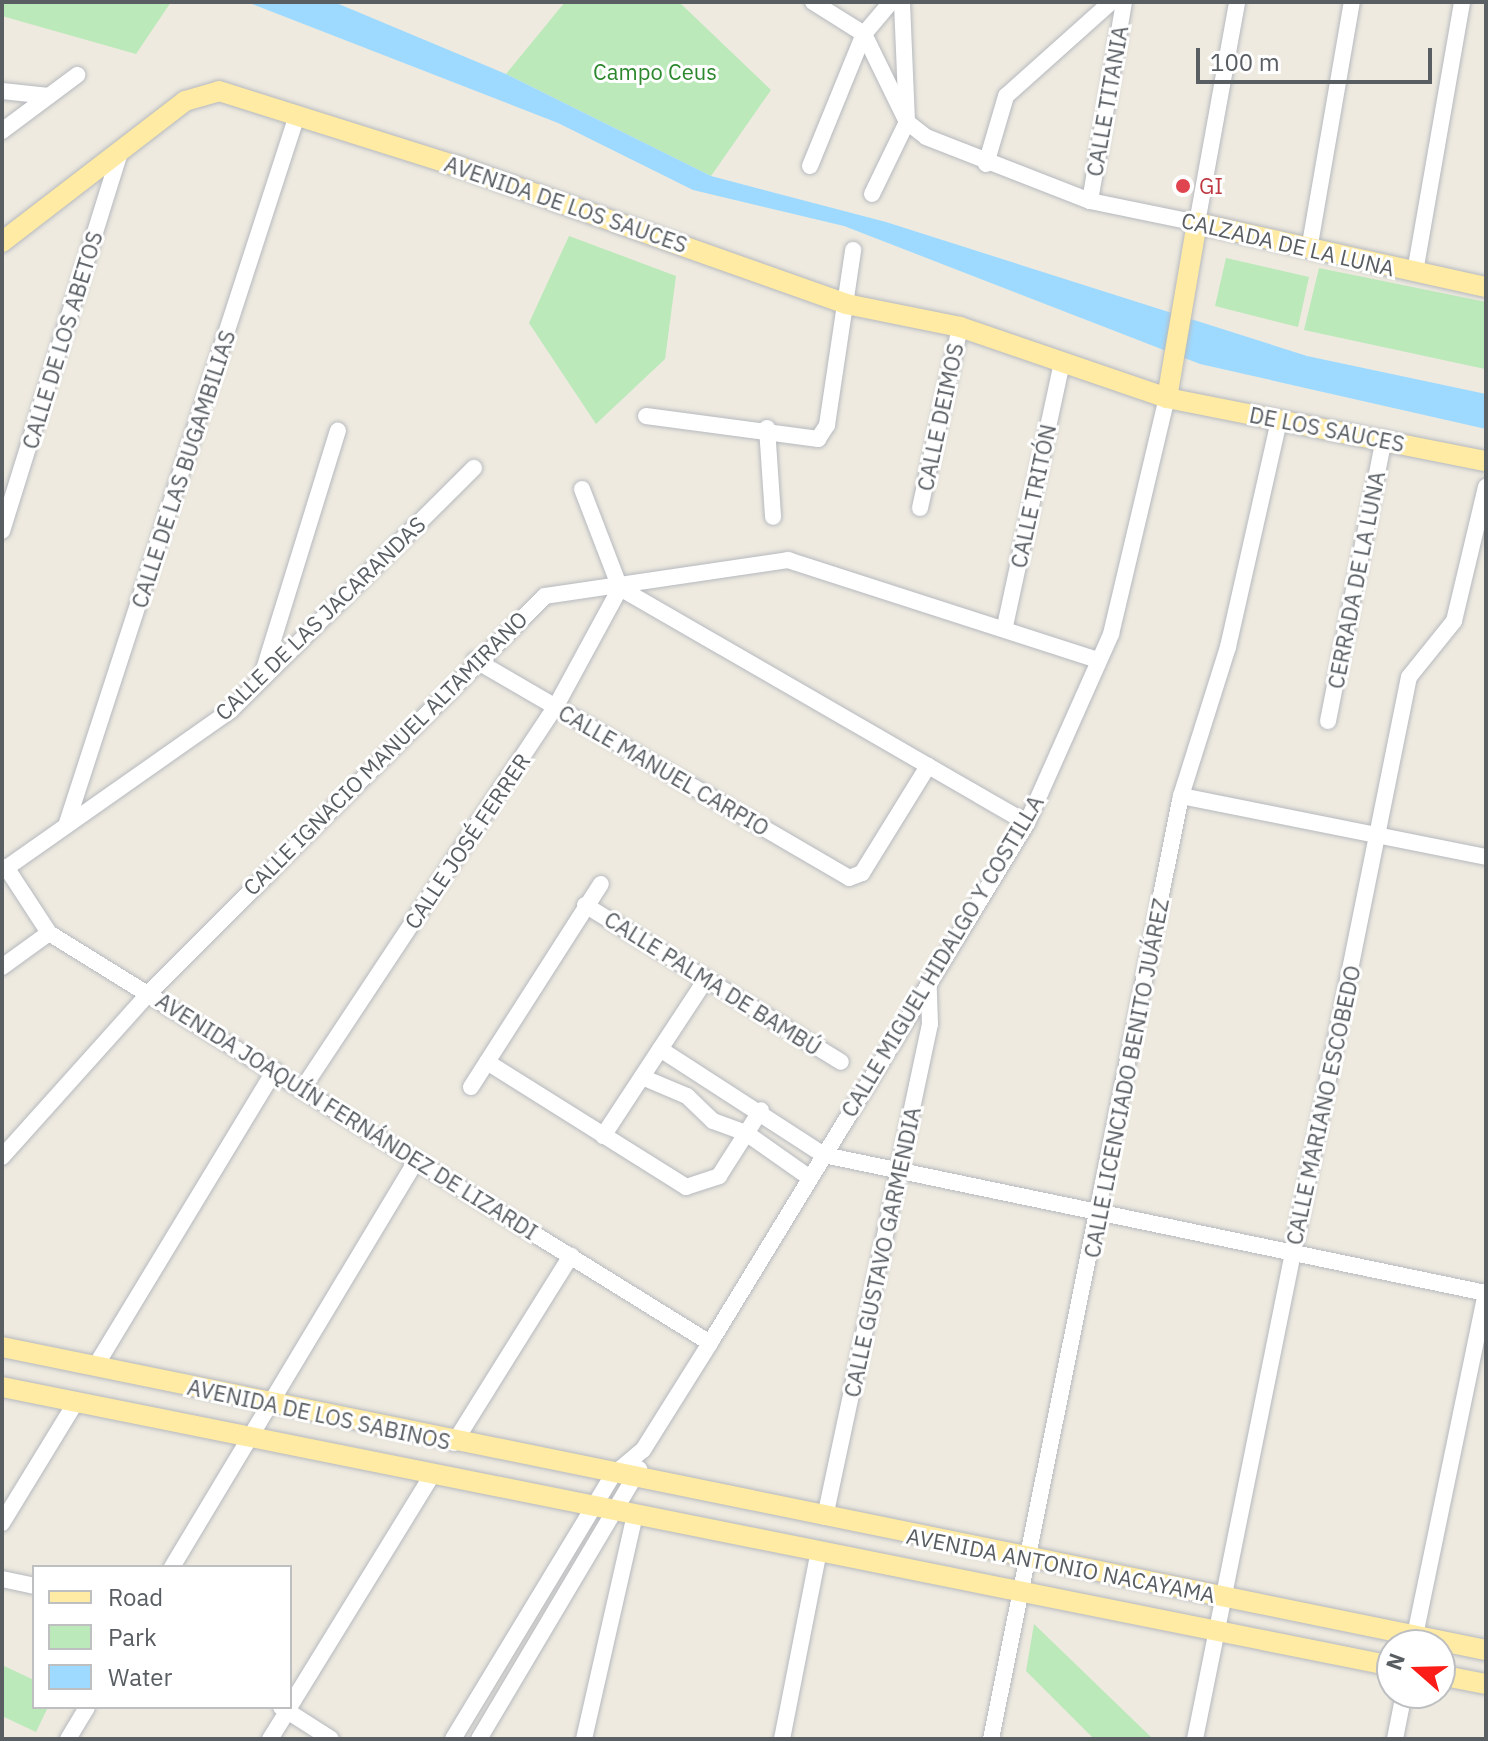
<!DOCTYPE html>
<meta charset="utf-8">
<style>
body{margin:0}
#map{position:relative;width:1488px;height:1741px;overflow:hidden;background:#eeeae0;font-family:"IBM Plex Sans",sans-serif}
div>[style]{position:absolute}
.green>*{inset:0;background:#bbe9b9}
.water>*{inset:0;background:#9edaff}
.roads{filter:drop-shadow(0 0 2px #b6b9be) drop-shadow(0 0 2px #b6b9be)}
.minor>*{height:16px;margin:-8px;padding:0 8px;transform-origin:8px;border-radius:8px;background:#fff}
.major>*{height:20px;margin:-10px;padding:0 10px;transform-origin:10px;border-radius:10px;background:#ffeba3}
.dots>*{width:22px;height:22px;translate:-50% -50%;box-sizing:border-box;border:4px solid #fff;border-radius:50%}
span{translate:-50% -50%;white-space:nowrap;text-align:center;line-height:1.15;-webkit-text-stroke:6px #fff;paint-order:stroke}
.park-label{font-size:22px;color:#2c882c}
.street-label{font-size:22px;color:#595e63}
.health-label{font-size:22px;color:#be3a42}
.left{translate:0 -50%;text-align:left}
.frame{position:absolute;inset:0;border:4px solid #595e63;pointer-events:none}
.legend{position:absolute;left:32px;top:1565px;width:260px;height:144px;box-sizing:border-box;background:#fff;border:2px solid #bdbfc1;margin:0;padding:10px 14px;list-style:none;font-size:24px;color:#595e63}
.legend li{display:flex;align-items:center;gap:16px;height:40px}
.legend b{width:40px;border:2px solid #bdbfc1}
.north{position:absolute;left:1376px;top:1629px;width:80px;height:80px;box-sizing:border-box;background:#fff;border:2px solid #bdbfc1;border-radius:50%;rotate:290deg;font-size:22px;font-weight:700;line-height:32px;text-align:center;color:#595e63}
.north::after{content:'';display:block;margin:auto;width:28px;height:36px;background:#fc1d18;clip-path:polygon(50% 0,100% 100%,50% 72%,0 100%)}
.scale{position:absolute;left:1196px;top:48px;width:236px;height:36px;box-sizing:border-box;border:4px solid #595e63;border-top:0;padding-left:10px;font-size:24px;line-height:28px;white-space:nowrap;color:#595e63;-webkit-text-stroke:6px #fff;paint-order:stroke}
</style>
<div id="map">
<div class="green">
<i style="clip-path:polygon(2px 2px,171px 2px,136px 54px,2px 16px)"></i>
<i style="clip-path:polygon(565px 2px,679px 2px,771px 90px,711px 176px,506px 74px)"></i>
<i style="clip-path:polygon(569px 236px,676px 276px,665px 359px,596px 424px,529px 323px)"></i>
<i style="clip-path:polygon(1226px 258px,1309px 277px,1298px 327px,1215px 306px)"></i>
<i style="clip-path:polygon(1319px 268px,1486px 302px,1485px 369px,1304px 330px)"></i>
<i style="clip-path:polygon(1034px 1624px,1153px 1739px,1094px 1739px,1026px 1671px)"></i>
<i style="clip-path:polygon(2px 1665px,34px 1680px,34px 1707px,48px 1707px,36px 1732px,2px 1716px)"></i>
</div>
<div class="water">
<i style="clip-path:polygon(247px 2px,334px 2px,506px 74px,711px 176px,886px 222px,1307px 356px,1486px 394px,1486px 429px,1200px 364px,844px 226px,693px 190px,558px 123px)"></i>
</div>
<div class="roads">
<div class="minor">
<i style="left:813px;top:2px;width:60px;rotate:32.1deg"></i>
<i style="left:864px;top:34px;width:98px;rotate:64deg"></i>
<i style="left:907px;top:122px;width:24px;rotate:38deg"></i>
<i style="left:926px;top:137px;width:176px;rotate:21.3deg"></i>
<i style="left:1090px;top:201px;width:109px;rotate:11.6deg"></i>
<i style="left:1197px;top:223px;width:225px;rotate:-79.7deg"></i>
<i style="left:2px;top:91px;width:47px;rotate:6.1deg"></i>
<i style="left:2px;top:131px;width:94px;rotate:-36.7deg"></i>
<i style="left:986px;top:164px;width:71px;rotate:-73.6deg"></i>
<i style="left:1006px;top:96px;width:141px;rotate:-41.8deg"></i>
<i style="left:810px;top:166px;width:143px;rotate:-67.8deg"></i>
<i style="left:864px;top:34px;width:42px;rotate:-49.8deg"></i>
<i style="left:872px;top:194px;width:80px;rotate:-64.1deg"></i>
<i style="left:907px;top:122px;width:120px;rotate:-92.4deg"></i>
<i style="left:1090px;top:201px;width:202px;rotate:-80.3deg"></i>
<i style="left:1309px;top:250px;width:252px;rotate:-80.2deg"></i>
<i style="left:1415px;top:272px;width:274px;rotate:-80.1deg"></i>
<i style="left:646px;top:416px;width:174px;rotate:7.6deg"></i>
<i style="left:818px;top:439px;width:17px;rotate:-57deg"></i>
<i style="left:827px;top:425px;width:177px;rotate:-81.5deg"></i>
<i style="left:767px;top:428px;width:89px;rotate:86.1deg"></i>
<i style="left:582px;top:489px;width:106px;rotate:69deg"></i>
<i style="left:920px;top:508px;width:185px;rotate:-77.5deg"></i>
<i style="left:2px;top:531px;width:400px;rotate:-72.7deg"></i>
<i style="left:620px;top:588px;width:470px;rotate:30deg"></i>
<i style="left:1005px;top:626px;width:266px;rotate:-77.8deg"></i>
<i style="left:475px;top:660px;width:433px;rotate:30.2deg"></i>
<i style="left:849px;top:878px;width:14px;rotate:-21deg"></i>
<i style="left:862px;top:873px;width:126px;rotate:-58.3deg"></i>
<i style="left:261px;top:679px;width:260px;rotate:-72.8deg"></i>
<i style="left:1328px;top:721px;width:288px;rotate:-78.8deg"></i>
<i style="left:1181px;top:796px;width:311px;rotate:11.3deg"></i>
<i style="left:67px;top:823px;width:744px;rotate:-72deg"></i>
<i style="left:6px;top:867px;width:79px;rotate:56.9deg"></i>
<i style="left:49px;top:933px;width:778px;rotate:31.81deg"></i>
<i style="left:2px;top:871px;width:280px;rotate:-35.1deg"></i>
<i style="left:231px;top:710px;width:343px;rotate:-44.9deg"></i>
<i style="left:585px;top:905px;width:300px;rotate:31.5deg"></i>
<i style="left:2px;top:967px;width:58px;rotate:-35.9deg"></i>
<i style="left:660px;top:1049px;width:195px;rotate:32.9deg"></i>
<i style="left:824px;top:1155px;width:676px;rotate:11.78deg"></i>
<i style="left:487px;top:1062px;width:235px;rotate:32.1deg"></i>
<i style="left:686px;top:1187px;width:35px;rotate:-18deg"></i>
<i style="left:719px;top:1176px;width:78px;rotate:-57.5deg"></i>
<i style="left:642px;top:1077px;width:49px;rotate:22.9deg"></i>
<i style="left:687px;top:1096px;width:36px;rotate:44deg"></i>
<i style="left:713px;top:1121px;width:35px;rotate:20deg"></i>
<i style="left:746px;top:1133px;width:78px;rotate:35.1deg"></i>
<i style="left:471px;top:1087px;width:241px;rotate:-57.4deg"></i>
<i style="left:303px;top:1088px;width:458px;rotate:-56.5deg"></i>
<i style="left:556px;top:706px;width:134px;rotate:-61.5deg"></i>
<i style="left:603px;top:1136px;width:188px;rotate:-56.7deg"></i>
<i style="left:2px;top:1157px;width:222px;rotate:-48.1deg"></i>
<i style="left:150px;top:992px;width:559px;rotate:-45.07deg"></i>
<i style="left:545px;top:596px;width:246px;rotate:-8.4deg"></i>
<i style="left:788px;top:560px;width:326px;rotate:17.9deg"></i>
<i style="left:95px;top:1367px;width:347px;rotate:-58.8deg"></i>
<i style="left:454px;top:1443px;width:221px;rotate:-58deg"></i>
<i style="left:825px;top:1517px;width:504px;rotate:-77.98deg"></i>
<i style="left:930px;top:1024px;width:38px;rotate:-92deg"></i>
<i style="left:2px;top:1523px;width:142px;rotate:-58.6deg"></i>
<i style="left:172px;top:1567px;width:475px;rotate:-59deg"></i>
<i style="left:2px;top:1579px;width:33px;rotate:12deg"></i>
<i style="left:1413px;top:1645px;width:360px;rotate:-78.3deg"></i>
<i style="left:290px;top:1706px;width:273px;rotate:-58.4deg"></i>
<i style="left:281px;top:1707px;width:59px;rotate:32.6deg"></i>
<i style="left:68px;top:1739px;width:37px;rotate:-59deg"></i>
<i style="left:270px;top:1739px;width:38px;rotate:-58deg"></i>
<i style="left:453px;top:1739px;width:309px;rotate:-58.8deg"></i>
<i style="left:613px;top:1475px;width:39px;rotate:-40deg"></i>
<i style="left:643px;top:1450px;width:126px;rotate:-57.9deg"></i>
<i style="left:710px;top:1343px;width:609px;rotate:-58.63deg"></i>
<i style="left:1027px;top:823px;width:207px;rotate:-66deg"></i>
<i style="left:1111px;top:634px;width:243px;rotate:-76.7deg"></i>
<i style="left:479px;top:1739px;width:314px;rotate:-59.3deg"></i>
<i style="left:584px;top:1739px;width:231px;rotate:-77.2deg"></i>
<i style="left:782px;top:1739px;width:192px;rotate:-78.9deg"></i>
<i style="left:991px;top:1739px;width:962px;rotate:-78.61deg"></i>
<i style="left:1181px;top:796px;width:156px;rotate:-72.5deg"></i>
<i style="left:1228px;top:647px;width:232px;rotate:-77.3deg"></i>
<i style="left:1195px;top:1739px;width:1083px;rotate:-78.61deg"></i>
<i style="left:1409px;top:677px;width:72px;rotate:-51.2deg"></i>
<i style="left:1454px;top:621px;width:138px;rotate:-76.6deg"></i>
<i style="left:1395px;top:1739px;width:47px;rotate:-78.9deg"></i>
</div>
<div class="major">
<i style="left:2px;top:242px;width:231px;rotate:-37.6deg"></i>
<i style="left:185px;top:101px;width:35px;rotate:-16deg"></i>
<i style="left:219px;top:91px;width:250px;rotate:17.5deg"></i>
<i style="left:457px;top:166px;width:413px;rotate:19.5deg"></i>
<i style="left:846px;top:304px;width:116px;rotate:11.4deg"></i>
<i style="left:960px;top:327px;width:219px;rotate:18.9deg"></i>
<i style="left:1167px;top:398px;width:325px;rotate:11.2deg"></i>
<i style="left:1167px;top:398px;width:178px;rotate:-80.3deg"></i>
<i style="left:1197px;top:223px;width:296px;rotate:12.5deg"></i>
<i style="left:2px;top:1347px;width:1515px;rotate:11.54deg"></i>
<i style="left:2px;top:1387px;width:1418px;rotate:11.35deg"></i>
<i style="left:1440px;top:1675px;width:47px;rotate:11.1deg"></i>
</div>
</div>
<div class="dots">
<i style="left:1183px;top:186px;background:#e0444e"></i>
</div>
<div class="park-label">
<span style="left:655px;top:72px">Campo Ceus</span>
</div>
<div class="street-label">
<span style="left:1107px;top:101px;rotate:-80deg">CALLE TITANIA</span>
<span style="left:566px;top:204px;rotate:19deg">AVENIDA DE LOS SAUCES</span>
<span style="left:1288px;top:244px;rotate:13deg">CALZADA DE LA LUNA</span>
<span style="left:62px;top:340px;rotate:-73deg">CALLE DE LOS ABETOS</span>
<span style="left:940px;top:417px;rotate:-78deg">CALLE DEIMOS</span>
<span style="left:1327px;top:429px;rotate:11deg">DE LOS SAUCES</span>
<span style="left:183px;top:469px;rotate:-72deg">CALLE DE LAS BUGAMBILIAS</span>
<span style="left:1033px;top:496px;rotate:-78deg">CALLE TRITÓN</span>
<span style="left:1356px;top:580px;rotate:-79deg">CERRADA DE LA LUNA</span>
<span style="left:320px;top:618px;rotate:-44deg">CALLE DE LAS JACARANDAS</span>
<span style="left:385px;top:753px;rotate:-45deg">CALLE IGNACIO MANUEL ALTAMIRANO</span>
<span style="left:664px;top:770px;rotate:30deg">CALLE MANUEL CARPIO</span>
<span style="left:467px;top:841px;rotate:-56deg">CALLE JOSÉ FERRER</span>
<span style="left:942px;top:956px;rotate:-59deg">CALLE MIGUEL HIDALGO Y COSTILLA</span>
<span style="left:713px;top:983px;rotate:32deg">CALLE PALMA DE BAMBÚ</span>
<span style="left:1126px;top:1078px;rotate:-79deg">CALLE LICENCIADO BENITO JUÁREZ</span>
<span style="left:1323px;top:1105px;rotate:-78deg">CALLE MARIANO ESCOBEDO</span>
<span style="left:347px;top:1116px;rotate:32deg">AVENIDA JOAQUÍN FERNÁNDEZ DE LIZARDI</span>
<span style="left:882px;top:1252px;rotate:-78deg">CALLE GUSTAVO GARMENDIA</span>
<span style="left:319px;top:1414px;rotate:12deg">AVENIDA DE LOS SABINOS</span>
<span style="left:1061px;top:1565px;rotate:11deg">AVENIDA ANTONIO NACAYAMA</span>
</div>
<div class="health-label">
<span class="left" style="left:1199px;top:186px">GI</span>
</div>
<div class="frame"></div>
<ul class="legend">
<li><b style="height:10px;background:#ffeba3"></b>Road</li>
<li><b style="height:22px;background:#bbe9b9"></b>Park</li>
<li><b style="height:22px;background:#9edaff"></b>Water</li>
</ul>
<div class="north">N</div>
<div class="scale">100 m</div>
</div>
